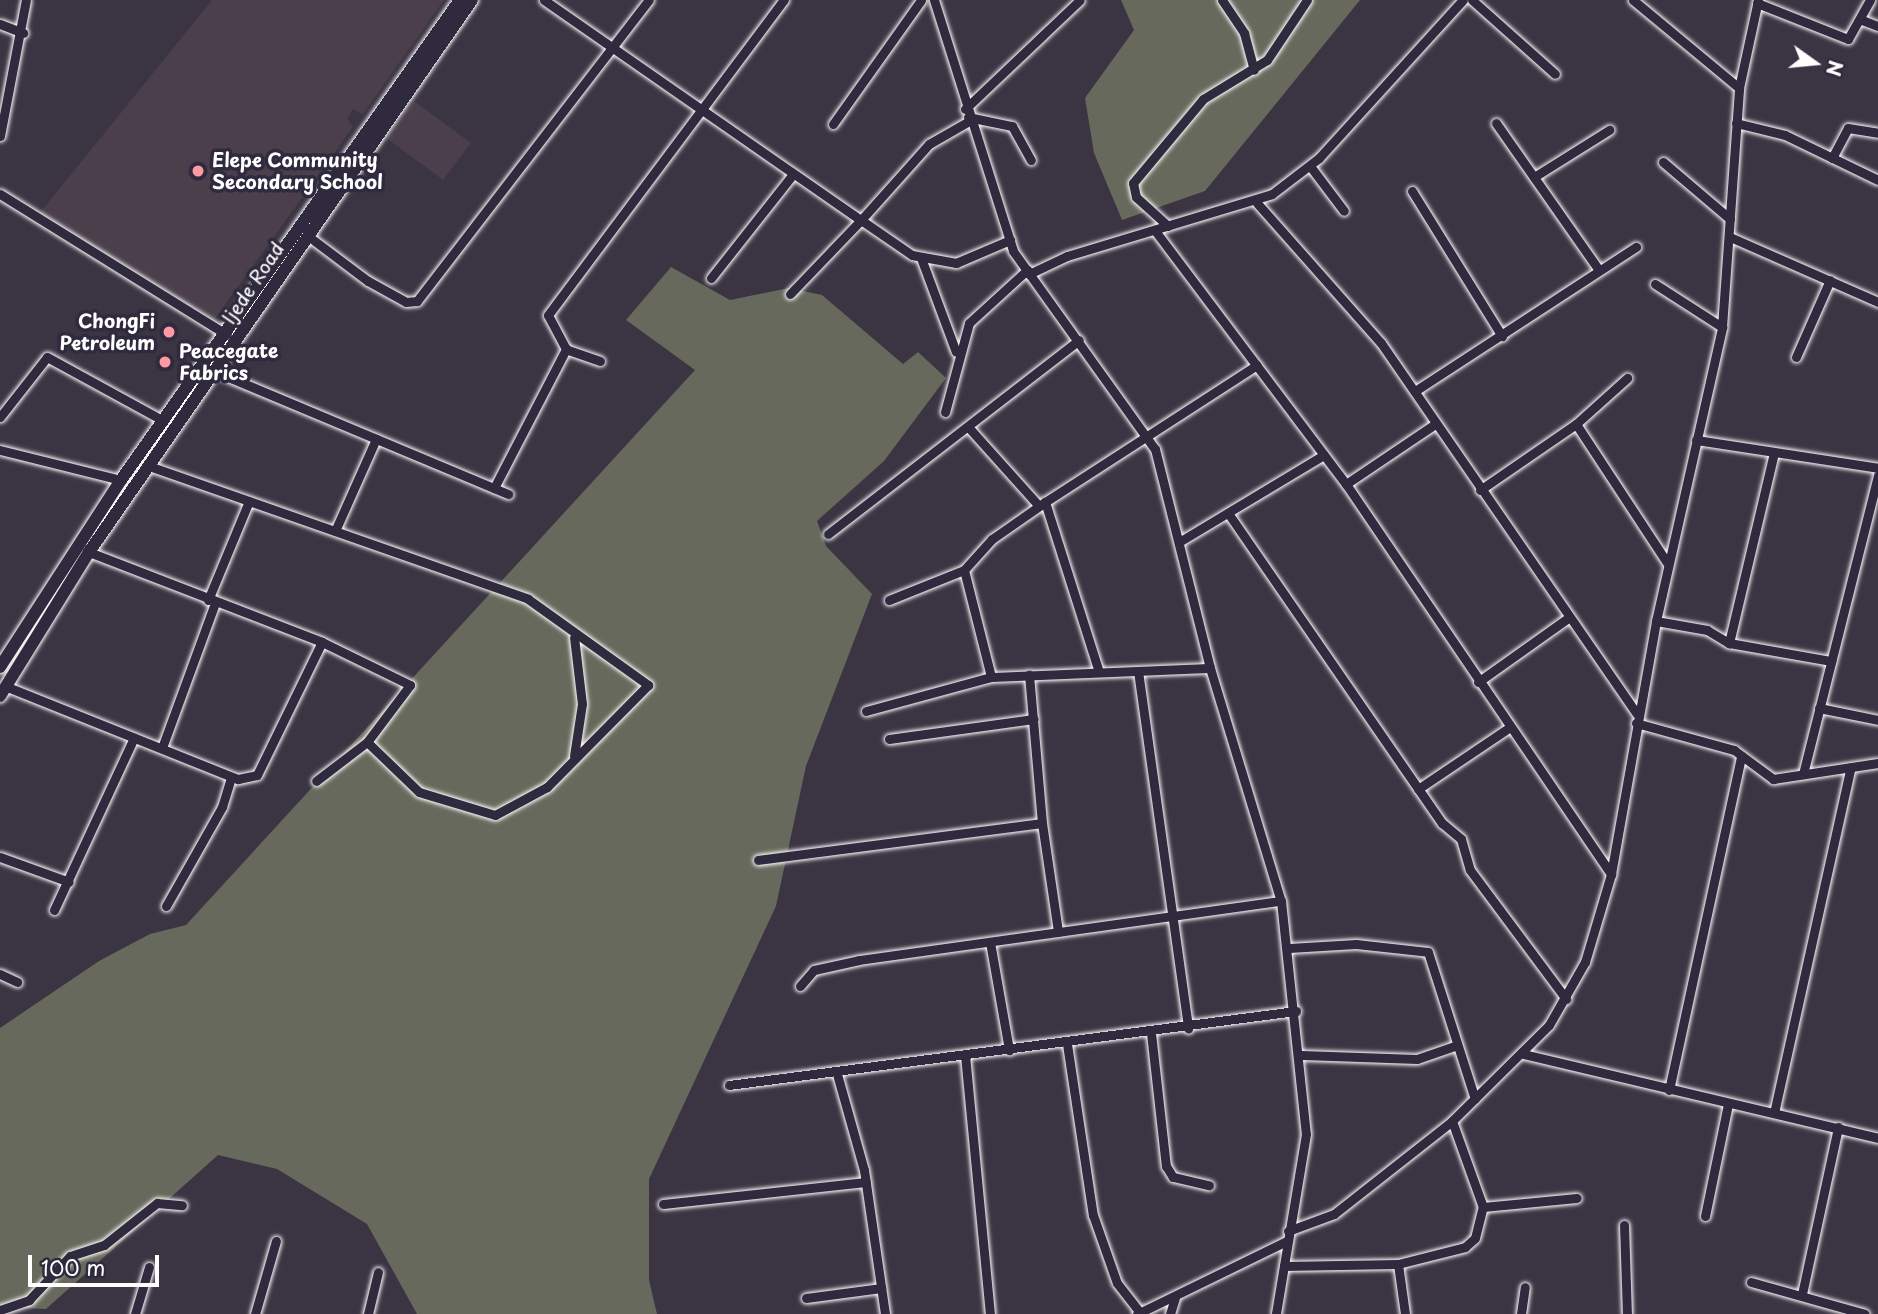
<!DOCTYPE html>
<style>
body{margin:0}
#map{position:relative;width:1878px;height:1314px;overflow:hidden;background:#3b3443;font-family:"Playpen Sans",sans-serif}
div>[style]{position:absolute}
.built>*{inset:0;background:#4a3f4a}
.green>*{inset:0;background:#66695b}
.roads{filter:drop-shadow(0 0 2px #fff) drop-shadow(0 0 2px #fff)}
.minor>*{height:9px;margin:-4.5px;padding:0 4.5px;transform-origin:4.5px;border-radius:4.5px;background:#2f2a3d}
.secondary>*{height:12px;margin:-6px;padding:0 6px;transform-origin:6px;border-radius:6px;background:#2f2a3d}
.dots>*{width:19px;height:19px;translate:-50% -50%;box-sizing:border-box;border:4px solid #2f2a3d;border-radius:50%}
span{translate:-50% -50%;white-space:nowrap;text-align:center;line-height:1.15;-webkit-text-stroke:7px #2f2a3d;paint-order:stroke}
.poi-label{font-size:19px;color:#fff;font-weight:700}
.left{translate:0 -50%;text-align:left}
.right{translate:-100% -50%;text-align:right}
.street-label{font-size:19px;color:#fff}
.north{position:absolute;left:1780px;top:28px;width:70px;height:70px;-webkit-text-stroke:5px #2f2a3d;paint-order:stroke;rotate:105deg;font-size:19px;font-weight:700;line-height:28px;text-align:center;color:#fff}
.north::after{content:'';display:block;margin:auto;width:24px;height:32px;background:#fff;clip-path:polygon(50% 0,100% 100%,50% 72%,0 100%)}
.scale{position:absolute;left:28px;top:1255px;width:131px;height:32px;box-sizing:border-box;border:4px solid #fff;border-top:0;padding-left:9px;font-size:21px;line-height:24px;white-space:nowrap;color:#fff;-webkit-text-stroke:5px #2f2a3d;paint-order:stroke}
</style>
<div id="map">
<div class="built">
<i style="clip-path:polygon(212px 0,444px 0,363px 114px,353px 109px,347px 118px,353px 127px,214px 320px,39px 214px)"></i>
<i style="clip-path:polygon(414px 101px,471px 143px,443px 180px,386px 138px)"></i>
</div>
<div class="green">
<i style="clip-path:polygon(1121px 0,1360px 0,1205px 191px,1122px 220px,1094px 153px,1085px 98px,1134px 30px)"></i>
<i style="clip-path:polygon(671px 267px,730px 300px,789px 288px,822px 295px,903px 364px,918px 352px,946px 378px,884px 461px,817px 521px,826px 546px,872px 594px,806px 766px,776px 906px,649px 1179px,649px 1280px,657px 1314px,417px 1314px,367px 1224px,277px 1169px,218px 1155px,46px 1309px,0 1307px,0 1028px,99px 961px,150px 934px,186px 925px,695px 370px,626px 320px)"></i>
</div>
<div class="roads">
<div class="minor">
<i style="left:544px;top:0;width:386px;rotate:34.8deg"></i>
<i style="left:861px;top:220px;width:102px;rotate:-48.2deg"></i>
<i style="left:929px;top:144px;width:46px;rotate:-29.9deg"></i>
<i style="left:934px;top:0;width:263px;rotate:72.5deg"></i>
<i style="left:1013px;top:251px;width:244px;rotate:54.4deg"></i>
<i style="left:1155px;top:449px;width:226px;rotate:75.9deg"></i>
<i style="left:1210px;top:668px;width:244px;rotate:73.1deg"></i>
<i style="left:1281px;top:901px;width:234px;rotate:83.9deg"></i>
<i style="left:1306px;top:1134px;width:182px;rotate:99.5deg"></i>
<i style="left:1222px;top:0;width:40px;rotate:56deg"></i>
<i style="left:1244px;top:33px;width:38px;rotate:75deg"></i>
<i style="left:1472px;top:0;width:111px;rotate:41.7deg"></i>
<i style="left:1633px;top:0;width:138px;rotate:39.7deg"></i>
<i style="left:1757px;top:3px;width:98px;rotate:21.6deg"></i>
<i style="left:1848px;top:39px;width:45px;rotate:-60.6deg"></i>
<i style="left:1862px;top:20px;width:17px;rotate:21deg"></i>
<i style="left:0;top:24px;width:25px;rotate:21deg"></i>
<i style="left:965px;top:109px;width:158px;rotate:-43.5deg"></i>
<i style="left:968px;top:117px;width:45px;rotate:11.6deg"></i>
<i style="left:1012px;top:126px;width:39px;rotate:61deg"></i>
<i style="left:1496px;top:123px;width:179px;rotate:55deg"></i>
<i style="left:1736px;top:123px;width:50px;rotate:13.8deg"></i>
<i style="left:1785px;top:135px;width:103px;rotate:25.8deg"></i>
<i style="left:833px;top:124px;width:152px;rotate:-54.6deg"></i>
<i style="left:0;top:136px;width:138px;rotate:-79.2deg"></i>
<i style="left:1832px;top:158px;width:34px;rotate:-62deg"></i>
<i style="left:1848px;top:128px;width:30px;rotate:9deg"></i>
<i style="left:1663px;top:162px;width:88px;rotate:40.4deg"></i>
<i style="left:1310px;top:166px;width:56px;rotate:52.9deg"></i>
<i style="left:1534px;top:177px;width:89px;rotate:-32.1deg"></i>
<i style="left:1412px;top:191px;width:171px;rotate:58.2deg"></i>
<i style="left:0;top:194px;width:267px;rotate:31.8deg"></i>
<i style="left:1257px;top:203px;width:187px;rotate:48.5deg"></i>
<i style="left:1381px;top:343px;width:451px;rotate:55.4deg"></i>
<i style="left:1168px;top:226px;width:43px;rotate:-137.8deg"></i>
<i style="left:1136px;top:197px;width:14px;rotate:-102deg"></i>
<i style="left:1133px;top:183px;width:109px;rotate:-50.2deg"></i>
<i style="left:1203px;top:99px;width:75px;rotate:-31.4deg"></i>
<i style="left:1267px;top:60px;width:72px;rotate:-56.3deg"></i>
<i style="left:1156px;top:232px;width:316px;rotate:53deg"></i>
<i style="left:1346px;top:484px;width:472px;rotate:55.8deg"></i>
<i style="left:308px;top:236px;width:75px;rotate:36.9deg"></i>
<i style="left:368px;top:281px;width:43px;rotate:28.9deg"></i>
<i style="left:406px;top:302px;width:11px;rotate:-5deg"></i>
<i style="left:417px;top:301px;width:380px;rotate:-52.4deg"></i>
<i style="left:1730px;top:237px;width:162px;rotate:23.7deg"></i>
<i style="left:921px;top:258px;width:100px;rotate:69.6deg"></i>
<i style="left:1029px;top:274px;width:42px;rotate:-25.3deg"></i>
<i style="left:1067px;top:256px;width:214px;rotate:-16.8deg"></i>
<i style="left:1272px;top:194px;width:59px;rotate:-37.5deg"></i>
<i style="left:1319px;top:158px;width:214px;rotate:-47.7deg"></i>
<i style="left:711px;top:278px;width:132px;rotate:-51.7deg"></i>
<i style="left:1655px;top:284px;width:80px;rotate:32.7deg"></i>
<i style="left:790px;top:294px;width:103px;rotate:-46.2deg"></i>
<i style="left:861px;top:220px;width:62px;rotate:34.5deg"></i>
<i style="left:912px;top:255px;width:45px;rotate:10.3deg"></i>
<i style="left:956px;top:263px;width:59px;rotate:-23.1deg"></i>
<i style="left:1796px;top:357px;width:84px;rotate:-66.2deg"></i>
<i style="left:600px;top:361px;width:36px;rotate:-161deg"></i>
<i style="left:566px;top:349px;width:38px;rotate:-118deg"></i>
<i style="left:548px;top:315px;width:394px;rotate:-53.2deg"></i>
<i style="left:214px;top:371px;width:319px;rotate:22.7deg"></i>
<i style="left:1415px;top:391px;width:264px;rotate:-33.1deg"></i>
<i style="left:945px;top:412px;width:92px;rotate:-74.9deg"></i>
<i style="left:969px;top:323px;width:79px;rotate:-42.4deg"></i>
<i style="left:0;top:417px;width:76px;rotate:-51.9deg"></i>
<i style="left:47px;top:357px;width:133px;rotate:28.7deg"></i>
<i style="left:1576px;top:424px;width:168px;rotate:56.7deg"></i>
<i style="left:970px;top:429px;width:103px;rotate:48.1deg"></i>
<i style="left:1696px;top:440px;width:184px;rotate:8.7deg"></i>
<i style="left:0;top:450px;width:125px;rotate:13.9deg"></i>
<i style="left:149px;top:466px;width:402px;rotate:19.3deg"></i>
<i style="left:528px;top:599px;width:148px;rotate:35.6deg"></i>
<i style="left:648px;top:685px;width:144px;rotate:134.7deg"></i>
<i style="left:547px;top:787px;width:59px;rotate:151.7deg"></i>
<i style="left:495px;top:815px;width:79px;rotate:-163.2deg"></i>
<i style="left:419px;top:792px;width:72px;rotate:-136.1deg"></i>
<i style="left:1346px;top:484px;width:107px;rotate:-34deg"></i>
<i style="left:494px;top:488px;width:157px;rotate:-62.6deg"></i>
<i style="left:1480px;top:490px;width:116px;rotate:-34.5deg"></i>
<i style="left:1576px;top:424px;width:69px;rotate:-42deg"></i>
<i style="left:1045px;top:502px;width:178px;rotate:72.4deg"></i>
<i style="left:1228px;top:513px;width:377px;rotate:55.4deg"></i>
<i style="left:1442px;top:823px;width:25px;rotate:40deg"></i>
<i style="left:1461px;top:839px;width:32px;rotate:74deg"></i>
<i style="left:1470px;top:870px;width:161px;rotate:53.3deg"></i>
<i style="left:335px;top:531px;width:101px;rotate:-66deg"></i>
<i style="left:828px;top:534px;width:317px;rotate:-37.7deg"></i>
<i style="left:1179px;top:542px;width:169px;rotate:-31deg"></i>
<i style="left:89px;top:552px;width:250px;rotate:21.1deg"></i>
<i style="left:322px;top:642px;width:98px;rotate:26deg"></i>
<i style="left:410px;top:685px;width:71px;rotate:127deg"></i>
<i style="left:367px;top:742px;width:64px;rotate:142.6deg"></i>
<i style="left:964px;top:570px;width:110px;rotate:75.8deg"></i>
<i style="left:208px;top:600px;width:107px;rotate:-67.5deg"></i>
<i style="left:889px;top:600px;width:81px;rotate:-21.8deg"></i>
<i style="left:964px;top:570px;width:42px;rotate:-47.9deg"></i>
<i style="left:992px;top:539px;width:65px;rotate:-34.9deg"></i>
<i style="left:1045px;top:502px;width:252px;rotate:-32.9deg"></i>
<i style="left:1656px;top:621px;width:52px;rotate:10deg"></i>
<i style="left:1707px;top:630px;width:26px;rotate:31deg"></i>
<i style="left:1729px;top:643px;width:104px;rotate:10deg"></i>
<i style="left:1729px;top:643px;width:195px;rotate:-76.7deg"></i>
<i style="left:1138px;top:671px;width:361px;rotate:82deg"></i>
<i style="left:1478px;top:682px;width:110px;rotate:-35.4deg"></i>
<i style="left:5px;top:686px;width:251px;rotate:21.8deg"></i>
<i style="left:238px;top:779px;width:19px;rotate:-12deg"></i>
<i style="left:257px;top:775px;width:148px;rotate:-64deg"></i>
<i style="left:1819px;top:708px;width:60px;rotate:11.5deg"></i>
<i style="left:866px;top:711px;width:130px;rotate:-15.2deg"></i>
<i style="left:991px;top:677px;width:219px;rotate:-2.4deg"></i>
<i style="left:1636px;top:723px;width:102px;rotate:15.4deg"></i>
<i style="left:1734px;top:750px;width:49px;rotate:36.6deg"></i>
<i style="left:1773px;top:779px;width:106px;rotate:-8.7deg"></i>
<i style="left:889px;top:739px;width:146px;rotate:-7.9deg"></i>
<i style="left:163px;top:745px;width:151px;rotate:-69.9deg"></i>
<i style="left:574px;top:756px;width:53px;rotate:-81.3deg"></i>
<i style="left:582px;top:704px;width:67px;rotate:-96.8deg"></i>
<i style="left:1803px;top:774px;width:308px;rotate:-75.9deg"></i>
<i style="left:1418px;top:789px;width:107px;rotate:-34deg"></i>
<i style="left:1042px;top:823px;width:110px;rotate:81.6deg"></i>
<i style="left:0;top:857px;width:73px;rotate:19.9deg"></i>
<i style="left:758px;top:860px;width:286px;rotate:-7.4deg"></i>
<i style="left:1042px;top:823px;width:149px;rotate:-95deg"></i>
<i style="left:166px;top:906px;width:114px;rotate:-60.5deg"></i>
<i style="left:222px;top:807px;width:30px;rotate:-73deg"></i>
<i style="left:54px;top:910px;width:190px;rotate:-65.1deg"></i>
<i style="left:990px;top:942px;width:110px;rotate:80deg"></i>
<i style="left:1289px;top:948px;width:67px;rotate:-3.4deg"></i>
<i style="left:1356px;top:944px;width:72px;rotate:6.3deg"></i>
<i style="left:1428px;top:952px;width:154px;rotate:72.3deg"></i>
<i style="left:0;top:974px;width:19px;rotate:25deg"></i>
<i style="left:800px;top:986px;width:21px;rotate:-49deg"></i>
<i style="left:814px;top:970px;width:46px;rotate:-12.5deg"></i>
<i style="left:859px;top:960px;width:426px;rotate:-8deg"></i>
<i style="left:1151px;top:1033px;width:134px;rotate:83.6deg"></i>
<i style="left:1166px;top:1166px;width:13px;rotate:58deg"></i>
<i style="left:1173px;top:1177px;width:37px;rotate:13deg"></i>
<i style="left:1067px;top:1044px;width:173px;rotate:81.4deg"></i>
<i style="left:1093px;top:1215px;width:72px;rotate:70.6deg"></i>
<i style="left:1117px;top:1283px;width:37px;rotate:52deg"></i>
<i style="left:1523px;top:1054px;width:365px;rotate:13.3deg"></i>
<i style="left:965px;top:1055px;width:260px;rotate:84.5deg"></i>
<i style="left:1302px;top:1055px;width:115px;rotate:2deg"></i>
<i style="left:1417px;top:1059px;width:39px;rotate:-19deg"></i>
<i style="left:837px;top:1074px;width:100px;rotate:74.3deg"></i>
<i style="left:864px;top:1170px;width:146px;rotate:81.7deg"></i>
<i style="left:729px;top:1085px;width:572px;rotate:-7.44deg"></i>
<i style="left:1669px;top:1090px;width:342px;rotate:-77.8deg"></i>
<i style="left:1774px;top:1113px;width:354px;rotate:-77.5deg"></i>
<i style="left:1452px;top:1121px;width:91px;rotate:70.2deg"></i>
<i style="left:1483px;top:1207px;width:94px;rotate:-5.5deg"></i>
<i style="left:663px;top:1204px;width:204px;rotate:-6.2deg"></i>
<i style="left:1705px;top:1216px;width:114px;rotate:-78.4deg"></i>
<i style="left:1624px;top:1225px;width:89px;rotate:88.1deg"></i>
<i style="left:1288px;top:1231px;width:49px;rotate:-20.3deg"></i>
<i style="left:1334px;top:1214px;width:150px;rotate:-38.2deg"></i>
<i style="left:1452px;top:1121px;width:136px;rotate:-44.7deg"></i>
<i style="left:1549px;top:1025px;width:73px;rotate:-60.3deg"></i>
<i style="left:1585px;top:962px;width:92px;rotate:-73.5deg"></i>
<i style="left:1611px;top:874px;width:257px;rotate:-79.9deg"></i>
<i style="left:1656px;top:621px;width:301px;rotate:-77.3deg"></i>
<i style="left:1722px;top:327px;width:240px;rotate:-85.9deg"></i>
<i style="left:1739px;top:88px;width:90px;rotate:-77.8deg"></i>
<i style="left:1398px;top:1264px;width:69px;rotate:-14.2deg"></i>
<i style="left:1465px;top:1247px;width:13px;rotate:-42deg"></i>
<i style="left:1475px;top:1238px;width:32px;rotate:-76deg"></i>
<i style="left:1284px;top:1266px;width:114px;rotate:-1deg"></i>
<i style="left:1398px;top:1264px;width:50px;rotate:82deg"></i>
<i style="left:1751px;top:1282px;width:118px;rotate:15.7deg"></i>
<i style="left:1802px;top:1294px;width:171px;rotate:-77.8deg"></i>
<i style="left:806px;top:1298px;width:76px;rotate:-7.6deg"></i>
<i style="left:0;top:1310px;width:31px;rotate:-19deg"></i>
<i style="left:29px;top:1300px;width:60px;rotate:-47deg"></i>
<i style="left:70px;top:1256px;width:36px;rotate:-18deg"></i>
<i style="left:104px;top:1245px;width:68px;rotate:-38.4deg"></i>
<i style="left:157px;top:1203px;width:25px;rotate:5deg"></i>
<i style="left:135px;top:1314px;width:49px;rotate:-73.4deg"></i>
<i style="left:255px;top:1314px;width:76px;rotate:-74deg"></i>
<i style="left:368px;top:1314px;width:43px;rotate:-76.6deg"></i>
<i style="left:1137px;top:1314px;width:167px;rotate:-26deg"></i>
<i style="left:1170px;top:1314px;width:17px;rotate:-73deg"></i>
<i style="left:1521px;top:1314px;width:27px;rotate:-82deg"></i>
</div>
<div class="secondary">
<i style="left:0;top:667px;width:223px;rotate:-57.1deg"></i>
<i style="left:121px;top:480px;width:588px;rotate:-54.77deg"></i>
<i style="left:0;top:696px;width:169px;rotate:-58.3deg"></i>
<i style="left:89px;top:552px;width:672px;rotate:-55.25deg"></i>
</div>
</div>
<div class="dots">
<i style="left:198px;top:171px;background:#ff9aa2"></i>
<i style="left:169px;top:332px;background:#ff9aa2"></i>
<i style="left:165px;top:362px;background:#ff9aa2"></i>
</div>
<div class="poi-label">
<span class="left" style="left:212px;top:171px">Elepe Community<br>Secondary School</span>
<span class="right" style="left:155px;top:332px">ChongFi<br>Petroleum</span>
<span class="left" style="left:179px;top:362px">Peacegate<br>Fabrics</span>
</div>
<div class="street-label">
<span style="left:253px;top:283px;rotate:-56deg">Ijede Road</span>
</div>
<div class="north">N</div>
<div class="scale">100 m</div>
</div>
